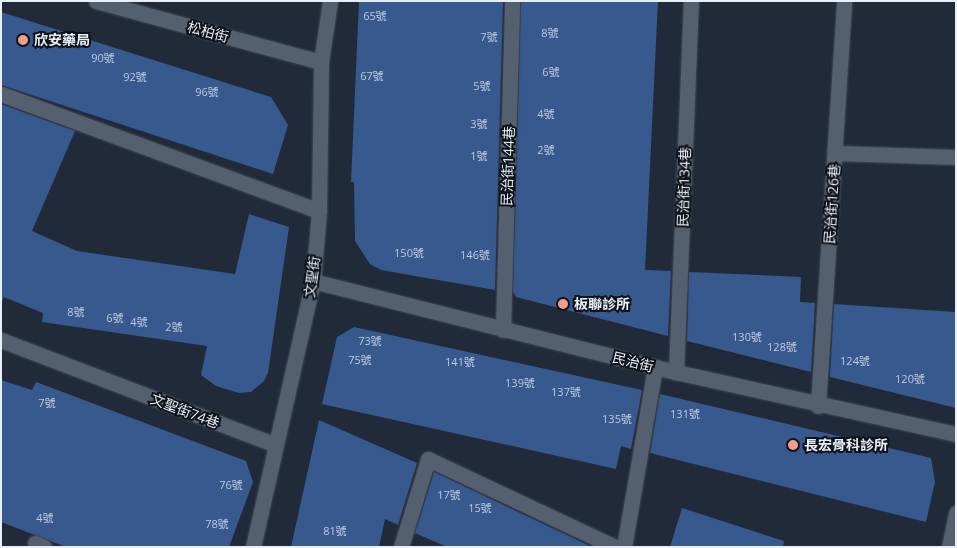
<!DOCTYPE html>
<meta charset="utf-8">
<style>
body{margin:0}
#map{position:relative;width:957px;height:548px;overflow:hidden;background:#212a39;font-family:"Open Sans","Noto Sans TC",sans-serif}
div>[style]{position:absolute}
.building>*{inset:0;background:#37598e}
.roads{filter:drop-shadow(0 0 1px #3f4854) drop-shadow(0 0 1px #3f4854)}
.minor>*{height:15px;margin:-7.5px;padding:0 7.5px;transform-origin:7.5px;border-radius:7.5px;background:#545f6f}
.dots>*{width:14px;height:14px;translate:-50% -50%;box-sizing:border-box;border:2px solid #0e1319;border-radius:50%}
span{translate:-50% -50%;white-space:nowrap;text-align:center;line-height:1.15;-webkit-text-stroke:4px #0e1319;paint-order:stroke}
.number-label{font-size:11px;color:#bccade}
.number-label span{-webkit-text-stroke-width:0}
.street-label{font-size:14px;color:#e8eff9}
.poi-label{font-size:14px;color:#e8eff9;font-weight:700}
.left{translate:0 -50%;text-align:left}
.frame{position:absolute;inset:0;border:2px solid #e8eff9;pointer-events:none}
</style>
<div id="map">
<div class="building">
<i style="clip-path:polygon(359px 1px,503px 1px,495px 290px,381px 270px,370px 264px,355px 241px,354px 182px,351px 182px)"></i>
<i style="clip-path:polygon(521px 1px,658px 1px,645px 270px,671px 271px,668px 336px,516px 297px,513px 292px)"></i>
<i style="clip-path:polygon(1px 12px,271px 97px,288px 125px,273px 174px,1px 85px)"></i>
<i style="clip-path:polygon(1px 104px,75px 131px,32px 231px,77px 251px,235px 274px,249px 214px,289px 227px,268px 373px,264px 381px,251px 392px,239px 393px,216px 386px,201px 375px,207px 346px,42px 322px,43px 313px,4px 297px,1px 303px)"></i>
<i style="clip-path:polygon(689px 272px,801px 277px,800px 302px,815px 303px,811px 372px,687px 341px)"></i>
<i style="clip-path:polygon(834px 304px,956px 312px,956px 408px,830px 377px)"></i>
<i style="clip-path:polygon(354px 327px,642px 390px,631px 449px,621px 446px,616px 469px,322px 404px,337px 337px)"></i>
<i style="clip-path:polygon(1px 380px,32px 390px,36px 382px,246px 461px,253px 482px,229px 547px,66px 547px,1px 522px)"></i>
<i style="clip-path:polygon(660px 394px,931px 458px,935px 482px,926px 522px,650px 453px)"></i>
<i style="clip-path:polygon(319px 420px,417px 463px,398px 525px,385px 519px,379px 547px,291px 547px)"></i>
<i style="clip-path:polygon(434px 472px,592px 547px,447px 547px,415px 533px)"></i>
<i style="clip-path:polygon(682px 508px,784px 541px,783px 547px,670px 547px)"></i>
</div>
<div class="roads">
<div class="minor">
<i style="left:96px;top:1px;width:233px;rotate:15.2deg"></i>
<i style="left:1px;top:94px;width:339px;rotate:20.2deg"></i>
<i style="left:836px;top:153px;width:120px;rotate:1.9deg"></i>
<i style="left:313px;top:281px;width:374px;rotate:14.1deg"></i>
<i style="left:676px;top:372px;width:287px;rotate:12.5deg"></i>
<i style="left:503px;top:330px;width:329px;rotate:-88.4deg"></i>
<i style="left:1px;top:340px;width:294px;rotate:20.9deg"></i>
<i style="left:676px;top:372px;width:371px;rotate:-87.7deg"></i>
<i style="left:818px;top:406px;width:406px;rotate:-86.3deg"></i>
<i style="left:35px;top:543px;width:10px;rotate:24deg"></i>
<i style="left:253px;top:547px;width:273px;rotate:-77.3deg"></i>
<i style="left:313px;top:281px;width:70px;rotate:-85.1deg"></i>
<i style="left:319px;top:211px;width:149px;rotate:-89.2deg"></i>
<i style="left:321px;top:62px;width:62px;rotate:-81.6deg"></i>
<i style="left:401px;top:547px;width:92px;rotate:-72.9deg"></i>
<i style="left:428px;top:459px;width:207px;rotate:25.2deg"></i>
<i style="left:624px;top:547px;width:183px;rotate:-80.2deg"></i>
<i style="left:949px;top:547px;width:35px;rotate:-78deg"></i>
</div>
</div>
<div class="dots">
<i style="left:23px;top:40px;background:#f49e89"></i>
<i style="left:563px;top:304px;background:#f49e89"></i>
<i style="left:793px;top:445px;background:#f49e89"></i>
</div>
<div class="number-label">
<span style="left:375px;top:16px">65號</span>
<span style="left:550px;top:33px">8號</span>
<span style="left:489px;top:37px">7號</span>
<span style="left:103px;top:58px">90號</span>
<span style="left:551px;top:72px">6號</span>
<span style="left:372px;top:76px">67號</span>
<span style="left:135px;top:77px">92號</span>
<span style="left:482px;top:86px">5號</span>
<span style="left:207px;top:92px">96號</span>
<span style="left:546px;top:114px">4號</span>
<span style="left:479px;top:124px">3號</span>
<span style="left:546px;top:150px">2號</span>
<span style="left:479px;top:156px">1號</span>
<span style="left:409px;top:253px">150號</span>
<span style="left:475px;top:255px">146號</span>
<span style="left:76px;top:312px">8號</span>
<span style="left:115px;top:318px">6號</span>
<span style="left:139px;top:322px">4號</span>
<span style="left:174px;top:327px">2號</span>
<span style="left:747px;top:337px">130號</span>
<span style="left:370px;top:341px">73號</span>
<span style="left:782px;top:347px">128號</span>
<span style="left:360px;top:360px">75號</span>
<span style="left:855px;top:361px">124號</span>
<span style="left:460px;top:362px">141號</span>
<span style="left:910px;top:379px">120號</span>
<span style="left:520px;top:383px">139號</span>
<span style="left:566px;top:392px">137號</span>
<span style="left:47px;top:403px">7號</span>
<span style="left:685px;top:414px">131號</span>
<span style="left:617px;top:419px">135號</span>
<span style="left:231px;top:485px">76號</span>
<span style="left:449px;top:495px">17號</span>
<span style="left:480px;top:508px">15號</span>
<span style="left:45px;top:518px">4號</span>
<span style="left:217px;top:524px">78號</span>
<span style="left:335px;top:531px">81號</span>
</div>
<div class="street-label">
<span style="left:208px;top:32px;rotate:15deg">松柏街</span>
<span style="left:508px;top:166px;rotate:-88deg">民治街144巷</span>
<span style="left:684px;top:187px;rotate:-88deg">民治街134巷</span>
<span style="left:832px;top:204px;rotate:-86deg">民治街126巷</span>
<span style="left:312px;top:277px;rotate:-82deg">文聖街</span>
<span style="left:633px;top:362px;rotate:14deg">民治街</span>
<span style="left:185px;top:411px;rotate:21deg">文聖街74巷</span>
</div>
<div class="poi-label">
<span class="left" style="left:34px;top:40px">欣安藥局</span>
<span class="left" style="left:574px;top:304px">板聯診所</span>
<span class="left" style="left:804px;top:445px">長宏骨科診所</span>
</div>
<div class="frame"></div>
</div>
